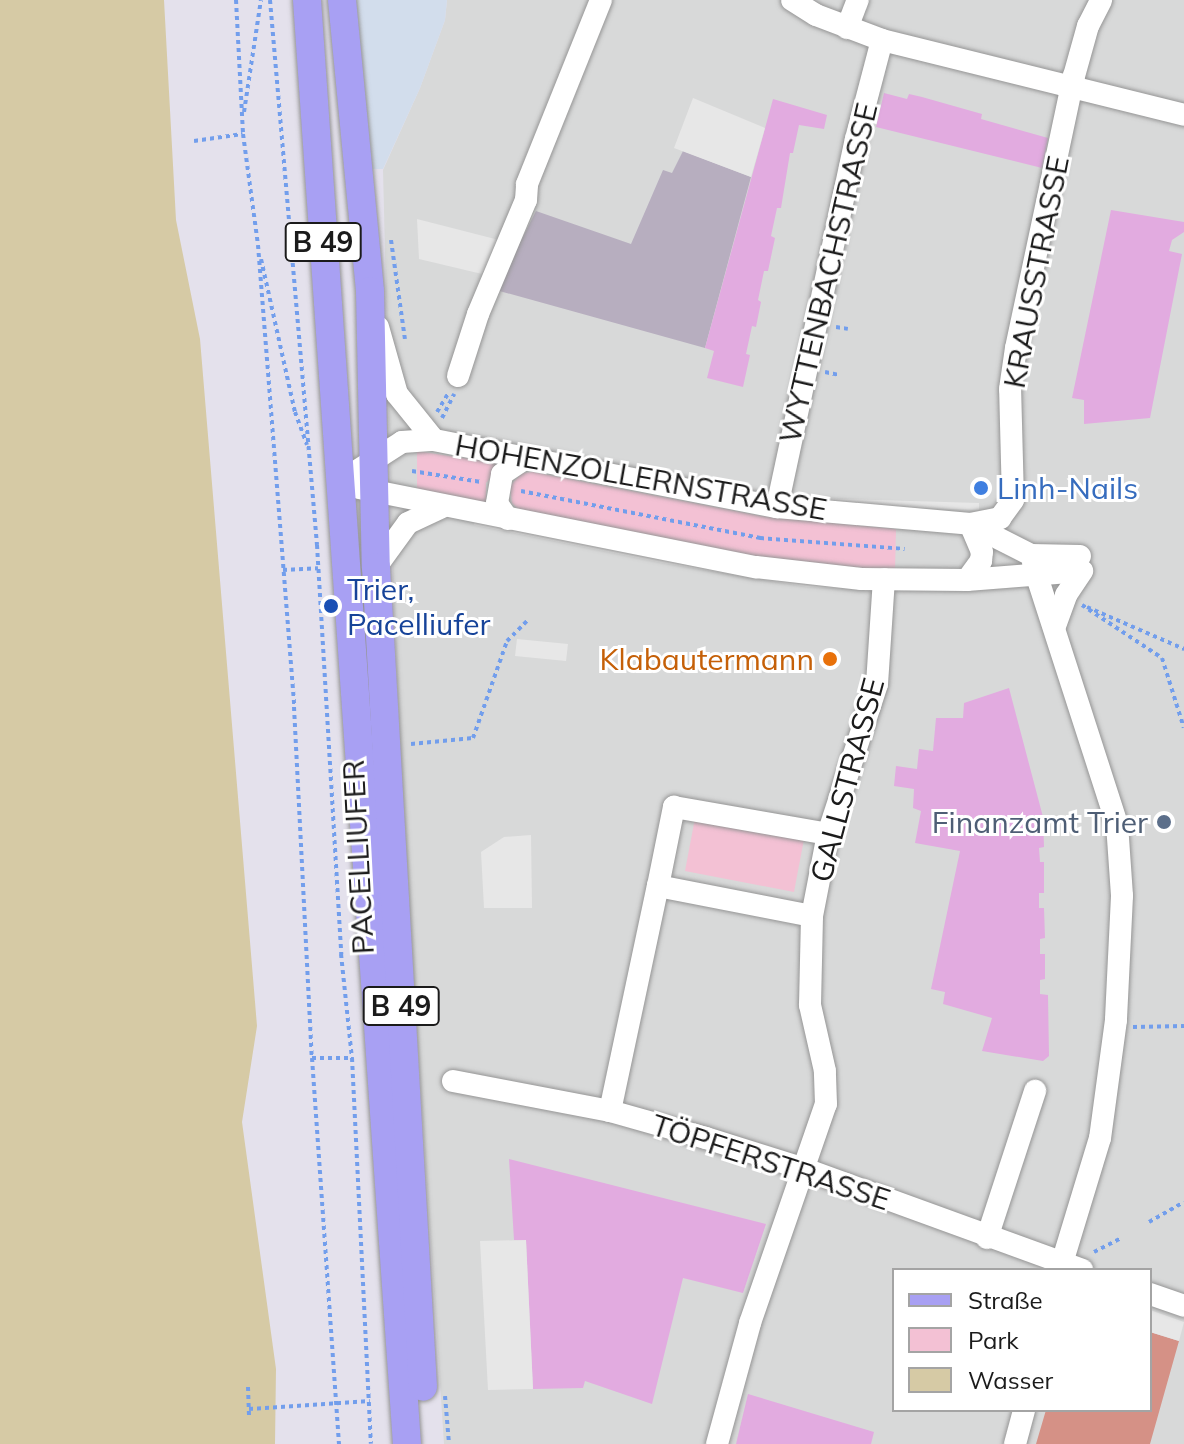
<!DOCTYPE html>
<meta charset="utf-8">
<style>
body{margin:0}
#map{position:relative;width:1184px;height:1444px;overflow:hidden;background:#e4e1ec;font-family:Mulish,sans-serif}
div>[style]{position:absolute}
.residential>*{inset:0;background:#d8d9d9}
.commercial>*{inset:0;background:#d2ddec}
.construction>*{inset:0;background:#b7aebf}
.grass>*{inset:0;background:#e2abe0}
.park>*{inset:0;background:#f3c1d4}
.pitch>*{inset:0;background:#d59186}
.parking>*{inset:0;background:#e7e7e7}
.water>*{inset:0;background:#d6caa5}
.path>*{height:4px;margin-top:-2px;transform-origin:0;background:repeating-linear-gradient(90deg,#729eec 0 4px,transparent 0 8px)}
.roads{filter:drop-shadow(0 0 2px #959595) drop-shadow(0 0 2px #959595)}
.minor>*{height:22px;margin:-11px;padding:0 11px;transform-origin:11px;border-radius:11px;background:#fff}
.major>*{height:28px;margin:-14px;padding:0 14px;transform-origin:14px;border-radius:14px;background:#a8a0f3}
.dots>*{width:22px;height:22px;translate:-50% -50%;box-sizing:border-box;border:4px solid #fff;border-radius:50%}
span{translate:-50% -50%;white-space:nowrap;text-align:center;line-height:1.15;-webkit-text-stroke:6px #fff;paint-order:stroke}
.shield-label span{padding:2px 6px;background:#fff;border:2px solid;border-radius:6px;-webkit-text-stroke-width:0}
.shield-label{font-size:28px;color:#1b1b1b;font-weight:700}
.street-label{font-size:30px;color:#1b1b1b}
.shop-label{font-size:30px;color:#366cbe}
.left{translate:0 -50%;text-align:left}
.transit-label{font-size:30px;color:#164399}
.food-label{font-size:30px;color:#c56008}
.right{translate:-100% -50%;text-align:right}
.service-label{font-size:30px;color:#4e5e75}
.legend{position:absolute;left:892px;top:1268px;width:260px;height:144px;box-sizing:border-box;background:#fff;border:2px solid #a4a4a4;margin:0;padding:10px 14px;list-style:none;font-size:24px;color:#1b1b1b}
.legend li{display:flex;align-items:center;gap:16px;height:40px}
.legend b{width:40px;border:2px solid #a4a4a4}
</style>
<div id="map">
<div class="residential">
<i style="clip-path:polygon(evenodd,447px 0,1184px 0,1184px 1444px,444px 1444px,404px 831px,393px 580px,383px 170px,420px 88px,445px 20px,447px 0,894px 1270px,1150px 1270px,1150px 1410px,894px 1410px,894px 1270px)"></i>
</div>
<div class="commercial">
<i style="clip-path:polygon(356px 0,447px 0,445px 20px,420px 88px,383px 169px,372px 169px)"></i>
</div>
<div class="construction">
<i style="clip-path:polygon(683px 151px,751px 177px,705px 348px,496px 290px,536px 211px,631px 244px,663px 170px,672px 173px)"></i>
</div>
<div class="grass">
<i style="clip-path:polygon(884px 93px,907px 99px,909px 94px,922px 97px,982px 114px,981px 119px,1048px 138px,1042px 168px,876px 127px)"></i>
<i style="clip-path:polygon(773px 99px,827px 115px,824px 129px,799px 125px,793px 153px,790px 153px,781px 208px,777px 208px,771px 236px,775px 238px,768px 271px,764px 271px,758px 300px,761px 302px,756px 327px,752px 326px,746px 354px,750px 355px,743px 387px,707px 378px,714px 351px,705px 348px)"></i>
<i style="clip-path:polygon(1111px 210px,1184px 222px,1184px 232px,1172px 240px,1169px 251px,1182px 254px,1150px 418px,1084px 424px,1084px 400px,1072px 398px)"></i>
<i style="clip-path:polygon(1009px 688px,1043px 817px,1044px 847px,1039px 848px,1040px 862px,1044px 862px,1044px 893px,1039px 893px,1039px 908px,1044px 908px,1045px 938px,1040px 939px,1040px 954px,1045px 954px,1045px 979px,1040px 980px,1040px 994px,1048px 995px,1049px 1056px,1043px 1061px,982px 1051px,992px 1018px,943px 1004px,945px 992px,931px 989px,960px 851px,915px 843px,921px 811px,913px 808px,914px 789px,894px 786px,896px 766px,917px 769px,919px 749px,933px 751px,936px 718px,963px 718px,964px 703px)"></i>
<i style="clip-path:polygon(509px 1159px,766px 1224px,743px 1293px,683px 1278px,652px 1404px,585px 1381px,583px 1388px,533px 1389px,526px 1241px,514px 1240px)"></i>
<i style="clip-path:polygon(748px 1394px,874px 1432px,871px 1444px,736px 1444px)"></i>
</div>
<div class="park">
<i style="clip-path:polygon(417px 451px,502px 464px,486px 483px,486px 505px,417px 489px)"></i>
<i style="clip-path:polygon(533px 472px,761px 516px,896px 529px,895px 571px,768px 559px,522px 513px,512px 503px,510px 486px,522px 473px)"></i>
<i style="clip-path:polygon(695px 818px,804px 839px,794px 892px,685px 871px)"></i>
</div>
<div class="pitch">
<i style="clip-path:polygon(1150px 1332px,1179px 1341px,1150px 1444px,1036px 1444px,1046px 1410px,1150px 1410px)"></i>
</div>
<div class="parking">
<i style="clip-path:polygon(693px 98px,765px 128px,751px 177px,674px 148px)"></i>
<i style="clip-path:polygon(417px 219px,499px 240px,482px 274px,419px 259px)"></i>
<i style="clip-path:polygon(809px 498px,979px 503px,979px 510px,809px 504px)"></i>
<i style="clip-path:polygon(475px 518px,858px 589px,808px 587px,663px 563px,474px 525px)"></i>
<i style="clip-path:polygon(517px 639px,568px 644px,566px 661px,515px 656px)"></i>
<i style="clip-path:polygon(531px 835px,532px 908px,484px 908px,481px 852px,504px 837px)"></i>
<i style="clip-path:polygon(526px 1240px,533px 1389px,488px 1390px,480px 1241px)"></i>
<i style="clip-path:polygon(1150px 1310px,1184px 1322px,1179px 1341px,1150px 1332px)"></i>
</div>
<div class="water">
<i style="clip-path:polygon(0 0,164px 0,176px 220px,200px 339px,257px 1026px,242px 1122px,276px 1369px,275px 1444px,0 1444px)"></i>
</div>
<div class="path">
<i style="left:236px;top:0;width:134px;rotate:87deg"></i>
<i style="left:243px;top:134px;width:112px;rotate:82.3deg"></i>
<i style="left:258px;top:245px;width:463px;rotate:85.5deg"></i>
<i style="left:294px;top:707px;width:351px;rotate:87.1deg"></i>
<i style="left:312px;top:1058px;width:387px;rotate:86deg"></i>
<i style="left:270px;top:0;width:547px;rotate:85.07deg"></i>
<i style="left:317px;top:545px;width:410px;rotate:86.6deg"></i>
<i style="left:341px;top:954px;width:105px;rotate:84deg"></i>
<i style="left:352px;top:1058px;width:386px;rotate:87.2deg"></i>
<i style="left:244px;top:112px;width:113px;rotate:-81.4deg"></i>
<i style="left:194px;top:141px;width:49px;rotate:-8.1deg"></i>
<i style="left:391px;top:240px;width:100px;rotate:82deg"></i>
<i style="left:261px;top:259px;width:157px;rotate:77.5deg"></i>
<i style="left:295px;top:412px;width:35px;rotate:70deg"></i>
<i style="left:836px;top:327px;width:12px;rotate:9deg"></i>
<i style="left:825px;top:372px;width:14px;rotate:12deg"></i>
<i style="left:437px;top:412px;width:23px;rotate:-59deg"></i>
<i style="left:442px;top:418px;width:27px;rotate:-63deg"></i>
<i style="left:412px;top:471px;width:70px;rotate:9.1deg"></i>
<i style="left:521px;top:491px;width:244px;rotate:11.1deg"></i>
<i style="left:760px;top:538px;width:145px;rotate:4.3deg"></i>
<i style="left:283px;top:570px;width:35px;rotate:-3deg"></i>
<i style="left:1082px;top:605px;width:96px;rotate:33.5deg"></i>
<i style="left:1162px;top:658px;width:73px;rotate:72.6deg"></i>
<i style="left:1087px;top:607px;width:106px;rotate:23.4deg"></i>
<i style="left:411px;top:744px;width:62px;rotate:-5.5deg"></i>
<i style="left:473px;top:738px;width:103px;rotate:-70.7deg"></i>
<i style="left:507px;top:641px;width:28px;rotate:-45deg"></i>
<i style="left:1133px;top:1027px;width:51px;rotate:-1.1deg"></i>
<i style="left:312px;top:1058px;width:40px"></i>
<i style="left:1149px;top:1222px;width:40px;rotate:-29.7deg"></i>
<i style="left:1094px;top:1252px;width:29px;rotate:-27deg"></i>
<i style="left:248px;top:1387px;width:31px;rotate:88deg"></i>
<i style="left:445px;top:1396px;width:48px;rotate:85.2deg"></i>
<i style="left:249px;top:1409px;width:121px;rotate:-3.8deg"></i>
</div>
<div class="roads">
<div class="minor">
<i style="left:792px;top:0;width:28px;rotate:32deg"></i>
<i style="left:816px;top:15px;width:71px;rotate:20.7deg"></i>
<i style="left:882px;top:40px;width:311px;rotate:13.9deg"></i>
<i style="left:847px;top:28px;width:30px;rotate:-69deg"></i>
<i style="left:378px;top:327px;width:70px;rotate:74.2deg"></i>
<i style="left:397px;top:394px;width:59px;rotate:51.2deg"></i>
<i style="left:458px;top:376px;width:65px;rotate:-72.1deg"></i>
<i style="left:478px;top:314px;width:124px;rotate:-67.2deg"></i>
<i style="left:526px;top:200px;width:16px;rotate:-86deg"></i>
<i style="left:527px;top:184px;width:198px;rotate:-68.1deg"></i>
<i style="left:338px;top:483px;width:76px;rotate:-32.6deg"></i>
<i style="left:402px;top:442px;width:32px;rotate:-4deg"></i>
<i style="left:434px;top:440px;width:349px;rotate:11.1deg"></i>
<i style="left:777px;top:507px;width:194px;rotate:5deg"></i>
<i style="left:970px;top:524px;width:68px;rotate:26.9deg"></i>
<i style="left:1031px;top:555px;width:49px;rotate:1.2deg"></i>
<i style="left:359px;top:488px;width:405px;rotate:11.3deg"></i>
<i style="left:756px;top:567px;width:106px;rotate:6.5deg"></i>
<i style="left:861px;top:579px;width:106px;rotate:0.5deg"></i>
<i style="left:967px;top:580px;width:115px;rotate:-4.5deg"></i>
<i style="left:777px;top:507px;width:376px;rotate:-77.9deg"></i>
<i style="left:856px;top:139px;width:102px;rotate:-75.3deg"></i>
<i style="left:508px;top:519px;width:19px;rotate:-125deg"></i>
<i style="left:497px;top:503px;width:29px;rotate:-80deg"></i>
<i style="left:502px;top:474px;width:25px;rotate:-34deg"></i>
<i style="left:1033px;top:564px;width:273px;rotate:72.1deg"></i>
<i style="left:1117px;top:824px;width:72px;rotate:86deg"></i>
<i style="left:1122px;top:896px;width:124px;rotate:92.8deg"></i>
<i style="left:1116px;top:1020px;width:119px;rotate:97.7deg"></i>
<i style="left:1100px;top:1138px;width:138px;rotate:106.9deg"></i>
<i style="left:376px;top:567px;width:54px;rotate:-54deg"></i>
<i style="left:408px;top:523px;width:40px;rotate:-25deg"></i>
<i style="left:967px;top:580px;width:24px;rotate:-54deg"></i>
<i style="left:981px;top:561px;width:9px;rotate:-84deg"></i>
<i style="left:982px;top:552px;width:30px;rotate:-113deg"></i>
<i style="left:970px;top:524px;width:31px;rotate:-11deg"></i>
<i style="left:1000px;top:518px;width:22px;rotate:-54deg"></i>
<i style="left:1013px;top:500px;width:111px;rotate:-91.5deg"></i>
<i style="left:1010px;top:389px;width:41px;rotate:-81.7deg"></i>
<i style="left:1016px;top:348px;width:278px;rotate:-78deg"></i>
<i style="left:1074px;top:76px;width:52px;rotate:-74.4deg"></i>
<i style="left:1088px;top:26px;width:29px;rotate:-63deg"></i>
<i style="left:1055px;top:626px;width:33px;rotate:-70deg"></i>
<i style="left:1066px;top:595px;width:29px;rotate:-56deg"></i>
<i style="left:812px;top:916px;width:157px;rotate:-169deg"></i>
<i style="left:658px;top:886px;width:81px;rotate:-78.6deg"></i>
<i style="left:674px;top:807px;width:156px;rotate:9.9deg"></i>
<i style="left:453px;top:1081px;width:160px;rotate:10.8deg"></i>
<i style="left:610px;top:1111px;width:100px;rotate:15.7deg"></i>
<i style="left:706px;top:1138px;width:104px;rotate:17.4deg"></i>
<i style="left:805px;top:1169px;width:295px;rotate:20deg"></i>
<i style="left:610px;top:1111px;width:230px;rotate:-78deg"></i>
<i style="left:987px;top:1238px;width:155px;rotate:-71.9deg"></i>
<i style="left:1150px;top:1294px;width:36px;rotate:19deg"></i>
<i style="left:717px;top:1444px;width:125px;rotate:-74.7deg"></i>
<i style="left:750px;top:1323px;width:232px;rotate:-70.9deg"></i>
<i style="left:826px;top:1104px;width:33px;rotate:-92deg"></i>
<i style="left:825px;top:1071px;width:68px;rotate:-102.8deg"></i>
<i style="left:810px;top:1005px;width:89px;rotate:-88.7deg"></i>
<i style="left:812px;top:916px;width:84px;rotate:-79deg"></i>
<i style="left:828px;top:834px;width:158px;rotate:-71.9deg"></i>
<i style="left:877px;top:684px;width:105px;rotate:-86.2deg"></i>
<i style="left:1015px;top:1444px;width:35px;rotate:-75deg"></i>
</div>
<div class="major">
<i style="left:307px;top:0;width:1447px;rotate:86.04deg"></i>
<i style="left:342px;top:0;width:292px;rotate:84.5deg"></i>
<i style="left:370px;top:291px;width:276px;rotate:88.8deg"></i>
<i style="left:376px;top:567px;width:821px;rotate:86.72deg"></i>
</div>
</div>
<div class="dots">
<i style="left:981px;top:488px;background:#3f7fe0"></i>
<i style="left:331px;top:606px;background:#1a4fb4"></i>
<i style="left:830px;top:659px;background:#e8710a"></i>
<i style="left:1164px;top:822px;background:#5c6f8a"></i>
</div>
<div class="shield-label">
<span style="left:323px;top:242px">B 49</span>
<span style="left:401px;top:1006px">B 49</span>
</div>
<div class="street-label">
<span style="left:1036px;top:272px;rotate:-79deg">KRAUSSTRASSE</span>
<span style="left:828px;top:273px;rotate:-77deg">WYTTENBACHSTRASSE</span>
<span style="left:641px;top:477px;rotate:10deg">HOHENZOLLERNSTRASSE</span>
<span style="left:847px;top:780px;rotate:-75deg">GALLSTRASSE</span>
<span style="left:358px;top:857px;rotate:-93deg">PACELLIUFER</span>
<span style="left:771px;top:1162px;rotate:18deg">TÖPFERSTRASSE</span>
</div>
<div class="shop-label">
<span class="left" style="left:997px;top:488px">Linh-Nails</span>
</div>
<div class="transit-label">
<span class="left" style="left:347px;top:606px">Trier,<br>Pacelliufer</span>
</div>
<div class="food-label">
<span class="right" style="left:814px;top:659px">Klabautermann</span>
</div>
<div class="service-label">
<span class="right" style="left:1148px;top:822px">Finanzamt Trier</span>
</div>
<ul class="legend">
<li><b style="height:10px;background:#a8a0f3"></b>Straße</li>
<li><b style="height:22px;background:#f3c1d4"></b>Park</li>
<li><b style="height:22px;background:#d6caa5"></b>Wasser</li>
</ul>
</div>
